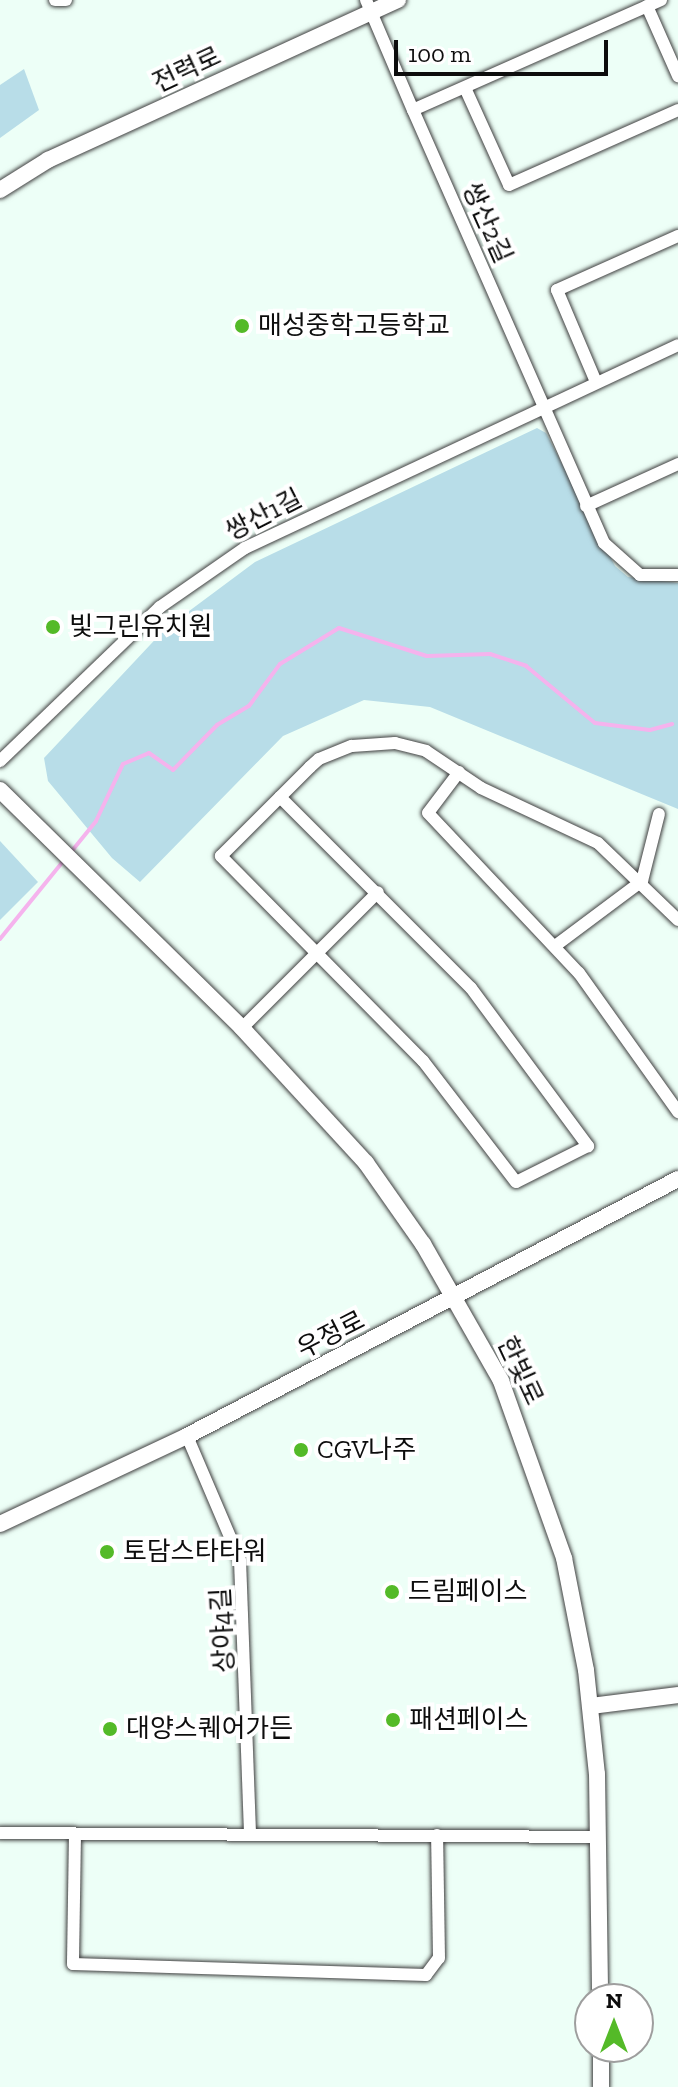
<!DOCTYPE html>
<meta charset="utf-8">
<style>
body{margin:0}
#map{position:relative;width:678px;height:2087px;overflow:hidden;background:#edfff7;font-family:"Zilla Slab","Noto Sans KR",serif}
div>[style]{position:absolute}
.green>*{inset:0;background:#b8dde8}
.stream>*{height:4px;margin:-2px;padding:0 2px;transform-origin:2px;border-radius:2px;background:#f5b3ed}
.roads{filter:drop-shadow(0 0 2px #404040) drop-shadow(0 0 2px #404040)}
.minor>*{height:12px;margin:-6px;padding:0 6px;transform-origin:6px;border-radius:6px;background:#fff}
.tertiary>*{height:16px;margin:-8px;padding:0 8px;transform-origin:8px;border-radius:8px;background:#fff}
.dots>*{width:22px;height:22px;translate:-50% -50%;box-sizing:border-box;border:4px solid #fff;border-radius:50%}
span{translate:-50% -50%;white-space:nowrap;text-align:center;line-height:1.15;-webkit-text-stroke:8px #fff;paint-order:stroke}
.street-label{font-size:26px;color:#0d0d0d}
.poi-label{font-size:26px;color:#0d0d0d}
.left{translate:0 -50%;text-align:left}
.north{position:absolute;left:574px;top:1983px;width:80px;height:80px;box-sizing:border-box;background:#fff;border:2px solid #9e9e9e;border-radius:50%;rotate:0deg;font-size:22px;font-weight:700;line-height:32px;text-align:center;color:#0d0d0d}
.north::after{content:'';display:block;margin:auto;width:28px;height:36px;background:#54ba28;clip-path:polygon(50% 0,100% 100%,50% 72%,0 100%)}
.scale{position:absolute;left:394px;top:40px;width:214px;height:36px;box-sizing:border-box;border:4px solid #0d0d0d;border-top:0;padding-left:10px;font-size:24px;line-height:28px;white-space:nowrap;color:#0d0d0d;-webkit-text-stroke:6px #fff;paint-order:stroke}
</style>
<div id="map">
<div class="green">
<i style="clip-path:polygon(24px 69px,39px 110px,0 138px,0 85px)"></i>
<i style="clip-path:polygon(537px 428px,546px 433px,615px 566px,628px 577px,678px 583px,678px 809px,430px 707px,364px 700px,283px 736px,140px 882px,112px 858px,48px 781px,44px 758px,165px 629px,255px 562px)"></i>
<i style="clip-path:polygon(0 841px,38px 882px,0 920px)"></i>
</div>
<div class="stream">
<i style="left:71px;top:852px;width:40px;rotate:-51deg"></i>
<i style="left:96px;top:821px;width:63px;rotate:-64.7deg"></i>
<i style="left:123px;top:764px;width:28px;rotate:-23deg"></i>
<i style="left:149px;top:753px;width:29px;rotate:35deg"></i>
<i style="left:173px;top:770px;width:63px;rotate:-45.6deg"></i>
<i style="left:217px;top:725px;width:37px;rotate:-31deg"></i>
<i style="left:249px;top:706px;width:52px;rotate:-53.6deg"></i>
<i style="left:280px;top:664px;width:69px;rotate:-31.4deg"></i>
<i style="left:339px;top:628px;width:92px;rotate:17.7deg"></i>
<i style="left:427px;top:656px;width:63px;rotate:-1.8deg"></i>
<i style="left:490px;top:654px;width:38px;rotate:18deg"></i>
<i style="left:526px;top:666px;width:89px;rotate:39.6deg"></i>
<i style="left:595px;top:723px;width:55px;rotate:7.3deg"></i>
<i style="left:650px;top:730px;width:23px;rotate:-15deg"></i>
<i style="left:0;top:939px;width:103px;rotate:-50.9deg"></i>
</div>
<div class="roads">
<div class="minor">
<i style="left:55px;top:0;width:11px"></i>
<i style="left:366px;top:0;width:120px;rotate:66.9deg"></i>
<i style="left:661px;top:0;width:271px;rotate:156.1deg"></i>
<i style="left:413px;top:110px;width:473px;rotate:66.2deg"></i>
<i style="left:604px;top:543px;width:48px;rotate:41.6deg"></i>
<i style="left:640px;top:575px;width:38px"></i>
<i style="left:647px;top:6px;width:77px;rotate:66.1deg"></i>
<i style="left:466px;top:90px;width:104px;rotate:65.6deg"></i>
<i style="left:509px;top:185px;width:185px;rotate:-23.9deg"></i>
<i style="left:596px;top:382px;width:100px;rotate:-113deg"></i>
<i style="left:557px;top:290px;width:133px;rotate:-24.1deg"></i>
<i style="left:586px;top:506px;width:101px;rotate:-24.5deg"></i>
<i style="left:0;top:761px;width:222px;rotate:-43.9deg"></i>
<i style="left:160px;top:607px;width:103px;rotate:-34.8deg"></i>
<i style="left:245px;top:548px;width:478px;rotate:-25.1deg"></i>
<i style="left:459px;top:772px;width:51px;rotate:127.1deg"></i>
<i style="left:428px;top:813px;width:220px;rotate:46.7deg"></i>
<i style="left:579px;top:973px;width:171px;rotate:54.5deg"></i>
<i style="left:280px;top:797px;width:270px;rotate:45deg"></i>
<i style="left:471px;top:988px;width:197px;rotate:53.5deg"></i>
<i style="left:588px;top:1146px;width:80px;rotate:153.4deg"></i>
<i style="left:516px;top:1182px;width:153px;rotate:-127.5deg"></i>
<i style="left:423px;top:1061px;width:288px;rotate:-134.6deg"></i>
<i style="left:221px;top:856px;width:126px;rotate:-45deg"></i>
<i style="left:310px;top:767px;width:12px;rotate:-42deg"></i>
<i style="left:319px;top:759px;width:35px;rotate:-22deg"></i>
<i style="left:352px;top:746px;width:43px;rotate:-4deg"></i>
<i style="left:395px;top:743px;width:32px;rotate:14deg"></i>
<i style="left:426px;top:751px;width:66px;rotate:33.9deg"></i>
<i style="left:481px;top:788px;width:129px;rotate:25.2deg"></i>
<i style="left:598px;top:843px;width:111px;rotate:43.9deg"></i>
<i style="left:555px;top:946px;width:109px;rotate:-36.8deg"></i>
<i style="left:642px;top:881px;width:69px;rotate:-75.8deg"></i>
<i style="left:242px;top:1028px;width:192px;rotate:-45deg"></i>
<i style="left:187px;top:1436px;width:135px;rotate:66.9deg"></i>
<i style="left:240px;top:1560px;width:274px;rotate:87.9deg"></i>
<i style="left:0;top:1833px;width:598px;rotate:0.38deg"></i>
<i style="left:75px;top:1834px;width:130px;rotate:90.9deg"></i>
<i style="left:73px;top:1964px;width:353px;rotate:1.8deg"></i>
<i style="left:426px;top:1975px;width:21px;rotate:-53deg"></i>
<i style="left:439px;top:1958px;width:123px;rotate:-90.9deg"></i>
</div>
<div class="tertiary">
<i style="left:0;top:190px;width:57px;rotate:-32deg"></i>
<i style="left:48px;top:160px;width:385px;rotate:-24.6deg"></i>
<i style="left:0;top:790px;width:339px;rotate:44.5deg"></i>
<i style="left:242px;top:1028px;width:183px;rotate:47.4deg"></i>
<i style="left:366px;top:1163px;width:99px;rotate:54.9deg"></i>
<i style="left:423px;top:1244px;width:158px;rotate:60.3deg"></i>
<i style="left:501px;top:1381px;width:188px;rotate:70.4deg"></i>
<i style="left:564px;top:1558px;width:114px;rotate:78.9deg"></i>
<i style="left:586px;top:1670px;width:105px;rotate:84deg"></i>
<i style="left:597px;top:1774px;width:225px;rotate:89.2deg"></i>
<i style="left:0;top:1524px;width:207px;rotate:-25.2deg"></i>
<i style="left:187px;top:1436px;width:554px;rotate:-27.63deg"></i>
<i style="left:591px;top:1706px;width:88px;rotate:-7.2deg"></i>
<i style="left:601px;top:2047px;width:40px;rotate:90deg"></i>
</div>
</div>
<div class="dots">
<i style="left:242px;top:326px;background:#54ba28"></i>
<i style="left:53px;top:627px;background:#54ba28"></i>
<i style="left:301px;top:1450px;background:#54ba28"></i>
<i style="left:107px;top:1552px;background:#54ba28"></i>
<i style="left:392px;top:1592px;background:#54ba28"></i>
<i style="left:393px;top:1720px;background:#54ba28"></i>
<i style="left:110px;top:1729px;background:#54ba28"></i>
</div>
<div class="street-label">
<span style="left:187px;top:70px;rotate:-25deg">전력로</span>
<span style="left:487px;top:223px;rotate:66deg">쌍산2길</span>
<span style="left:264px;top:515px;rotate:-27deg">쌍산1길</span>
<span style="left:331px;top:1335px;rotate:-27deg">우정로</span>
<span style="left:520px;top:1371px;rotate:65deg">한빛로</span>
<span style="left:223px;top:1630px;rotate:-93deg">상야4길</span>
</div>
<div class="poi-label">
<span class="left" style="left:258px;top:326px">매성중학고등학교</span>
<span class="left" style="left:69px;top:627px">빛그린유치원</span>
<span class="left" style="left:317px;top:1450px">CGV나주</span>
<span class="left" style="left:123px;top:1552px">토담스타타워</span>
<span class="left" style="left:408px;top:1592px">드림페이스</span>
<span class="left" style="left:409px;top:1720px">패션페이스</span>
<span class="left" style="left:126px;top:1729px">대양스퀘어가든</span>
</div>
<div class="north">N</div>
<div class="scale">100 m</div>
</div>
